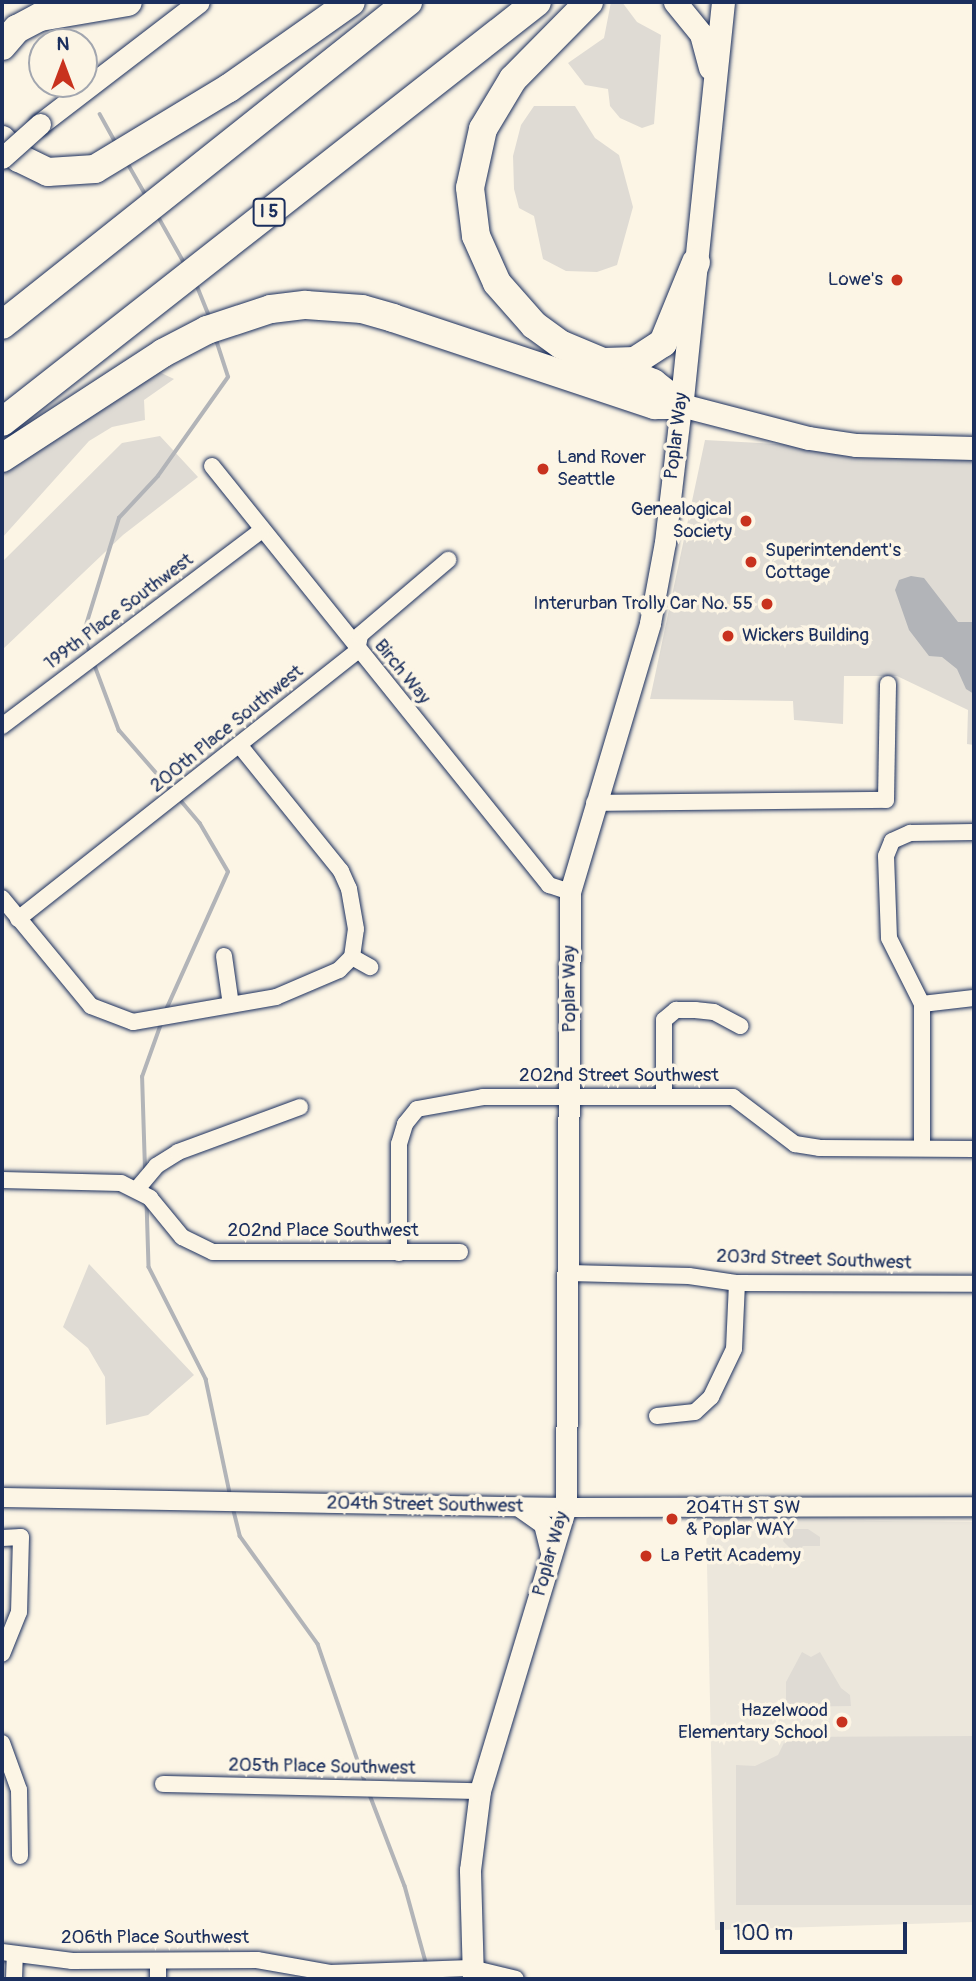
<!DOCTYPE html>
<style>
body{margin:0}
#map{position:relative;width:976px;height:1981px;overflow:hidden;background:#fcf5e5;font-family:Pangolin,sans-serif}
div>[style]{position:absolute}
.built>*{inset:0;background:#ece7dc}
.green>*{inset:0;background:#dfdbd4}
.water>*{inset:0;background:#b2b4b8}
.stream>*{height:3.5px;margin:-1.75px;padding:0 1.75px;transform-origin:1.75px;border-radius:1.75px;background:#b2b4b8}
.roads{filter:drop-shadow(0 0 2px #1b2f5e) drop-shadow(0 0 2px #1b2f5e)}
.minor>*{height:16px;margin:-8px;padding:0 8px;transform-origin:8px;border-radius:8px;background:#fcf5e5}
.tertiary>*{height:19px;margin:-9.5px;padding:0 9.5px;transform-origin:9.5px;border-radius:9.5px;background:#fcf5e5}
.secondary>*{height:21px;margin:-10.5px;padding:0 10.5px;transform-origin:10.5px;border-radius:10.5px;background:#fcf5e5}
.primary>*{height:23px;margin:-11.5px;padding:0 11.5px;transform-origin:11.5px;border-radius:11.5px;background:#fcf5e5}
.motorway>*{height:28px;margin:-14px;padding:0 14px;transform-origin:14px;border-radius:14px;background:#fcf5e5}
.bridges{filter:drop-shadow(0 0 2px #1b2f5e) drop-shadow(0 0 2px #1b2f5e)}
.secondary-bridge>*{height:21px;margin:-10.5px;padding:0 10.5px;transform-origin:10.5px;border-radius:10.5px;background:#fcf5e5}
.dots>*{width:19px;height:19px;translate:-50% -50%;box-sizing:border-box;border:4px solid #fcf5e5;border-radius:50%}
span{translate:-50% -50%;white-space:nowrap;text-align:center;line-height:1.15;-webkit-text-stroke:7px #fcf5e5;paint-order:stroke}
.shield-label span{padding:2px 5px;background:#fcf5e5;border:2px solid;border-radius:5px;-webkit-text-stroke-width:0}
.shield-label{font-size:18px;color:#1b2f5e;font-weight:700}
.poi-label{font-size:19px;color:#1b2f5e}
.right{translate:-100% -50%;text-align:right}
.left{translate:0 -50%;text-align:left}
.street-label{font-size:19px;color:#1b2f5e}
.frame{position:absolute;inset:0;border:4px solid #1b2f5e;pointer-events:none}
.north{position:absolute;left:28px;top:28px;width:70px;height:70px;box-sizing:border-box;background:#fcf5e5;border:2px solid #a2a6af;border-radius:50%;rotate:0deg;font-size:19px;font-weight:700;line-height:28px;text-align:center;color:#1b2f5e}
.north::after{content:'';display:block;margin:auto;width:24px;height:32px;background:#c8321e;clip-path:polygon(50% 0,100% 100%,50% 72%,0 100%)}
.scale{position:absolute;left:720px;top:1922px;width:187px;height:32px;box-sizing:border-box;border:4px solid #1b2f5e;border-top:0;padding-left:9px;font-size:21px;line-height:24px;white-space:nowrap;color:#1b2f5e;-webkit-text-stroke:5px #fcf5e5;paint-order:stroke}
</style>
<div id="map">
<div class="built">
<i style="clip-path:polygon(706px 1519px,974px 1522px,974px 1922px,715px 1930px)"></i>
</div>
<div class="green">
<i style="clip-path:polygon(611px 2px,622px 2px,637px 22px,661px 35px,654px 124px,642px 128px,620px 118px,610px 106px,608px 89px,585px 85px,568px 63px,604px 38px)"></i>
<i style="clip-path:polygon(534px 106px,575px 106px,595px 138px,619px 155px,633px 207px,617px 265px,597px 272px,566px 271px,543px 259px,534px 216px,519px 208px,514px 189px,513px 156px,521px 125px)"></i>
<i style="clip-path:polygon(155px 370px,174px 379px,144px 400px,145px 420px,112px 427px,89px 441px,2px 538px,2px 473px)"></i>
<i style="clip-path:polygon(160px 436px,198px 477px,123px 535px,2px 650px,2px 562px,122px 443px)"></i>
<i style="clip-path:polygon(705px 440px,974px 455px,974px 745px,967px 744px,968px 710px,897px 676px,844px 676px,843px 724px,794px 720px,793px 701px,650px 699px)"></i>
<i style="clip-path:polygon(89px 1264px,194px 1375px,148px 1415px,106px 1425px,105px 1377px,88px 1348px,63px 1327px)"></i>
<i style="clip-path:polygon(786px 1529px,808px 1529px,820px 1537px,820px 1546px,803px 1546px,796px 1554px,783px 1541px)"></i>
<i style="clip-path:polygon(802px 1652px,811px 1657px,820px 1652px,841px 1688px,850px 1695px,851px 1706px,786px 1707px,786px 1682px)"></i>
<i style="clip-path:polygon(974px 1736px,974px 1905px,736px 1905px,736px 1765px,755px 1766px,778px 1755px,787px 1737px)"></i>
</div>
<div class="water">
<i style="clip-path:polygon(911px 576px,924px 578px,958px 622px,974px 622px,974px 694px,966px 689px,957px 669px,942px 657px,929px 656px,909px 630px,895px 590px,899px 580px)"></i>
</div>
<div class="stream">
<i style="left:100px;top:114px;width:33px;rotate:61deg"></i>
<i style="left:127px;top:162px;width:40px;rotate:60.3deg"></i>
<i style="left:158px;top:216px;width:55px;rotate:60.6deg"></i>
<i style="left:196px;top:283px;width:38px;rotate:68deg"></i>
<i style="left:90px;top:653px;width:19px;rotate:-111deg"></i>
<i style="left:83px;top:635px;width:122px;rotate:-72.9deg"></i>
<i style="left:119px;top:518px;width:57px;rotate:-47.1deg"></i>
<i style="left:158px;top:476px;width:121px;rotate:-54.7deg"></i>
<i style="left:228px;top:377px;width:40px;rotate:-108deg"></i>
<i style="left:94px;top:663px;width:72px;rotate:69.5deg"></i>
<i style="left:119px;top:730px;width:82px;rotate:48.9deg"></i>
<i style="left:166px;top:1010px;width:151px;rotate:-65.8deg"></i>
<i style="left:228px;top:872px;width:56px;rotate:-120.3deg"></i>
<i style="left:200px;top:824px;width:34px;rotate:-130deg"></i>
<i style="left:145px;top:1170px;width:93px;rotate:-91.8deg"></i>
<i style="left:142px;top:1077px;width:56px;rotate:-70.3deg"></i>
<i style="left:147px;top:1202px;width:65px;rotate:88.2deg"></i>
<i style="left:149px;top:1267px;width:126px;rotate:63deg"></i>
<i style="left:206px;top:1379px;width:116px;rotate:78.1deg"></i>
<i style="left:233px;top:1507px;width:30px;rotate:76deg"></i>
<i style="left:240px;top:1536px;width:133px;rotate:54.2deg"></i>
<i style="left:318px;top:1644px;width:148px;rotate:71.1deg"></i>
<i style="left:370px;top:1795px;width:97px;rotate:69deg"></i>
<i style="left:405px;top:1886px;width:83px;rotate:74.6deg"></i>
</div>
<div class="roads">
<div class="minor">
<i style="left:212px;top:466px;width:538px;rotate:51.19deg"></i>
<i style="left:549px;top:885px;width:22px;rotate:18deg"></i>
<i style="left:2px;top:726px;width:324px;rotate:-37deg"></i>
<i style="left:594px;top:803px;width:292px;rotate:-0.6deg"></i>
<i style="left:886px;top:800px;width:116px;rotate:-89deg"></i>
<i style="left:2px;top:898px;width:140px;rotate:50.5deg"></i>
<i style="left:91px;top:1006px;width:45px;rotate:20.9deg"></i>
<i style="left:133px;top:1022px;width:145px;rotate:-9.9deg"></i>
<i style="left:276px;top:997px;width:69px;rotate:-23.2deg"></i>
<i style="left:339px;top:970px;width:18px;rotate:-45deg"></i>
<i style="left:352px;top:957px;width:28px;rotate:-82deg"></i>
<i style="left:356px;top:929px;width:41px;rotate:-99.9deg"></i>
<i style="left:349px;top:889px;width:20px;rotate:-114deg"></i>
<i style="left:341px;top:871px;width:159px;rotate:-128.9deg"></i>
<i style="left:18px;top:919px;width:432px;rotate:-38.3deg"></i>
<i style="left:357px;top:651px;width:16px;rotate:-79deg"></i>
<i style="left:360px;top:635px;width:116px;rotate:-40.4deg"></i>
<i style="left:224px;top:956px;width:49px;rotate:81.9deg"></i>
<i style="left:352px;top:957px;width:21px;rotate:29deg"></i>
<i style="left:922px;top:1004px;width:52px;rotate:-6.6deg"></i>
<i style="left:664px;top:1096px;width:76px;rotate:-90deg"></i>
<i style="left:664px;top:1020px;width:16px;rotate:-40deg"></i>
<i style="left:676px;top:1010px;width:19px"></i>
<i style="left:695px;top:1010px;width:19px;rotate:6deg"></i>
<i style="left:714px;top:1012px;width:30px;rotate:28deg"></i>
<i style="left:922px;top:1148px;width:144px;rotate:-90deg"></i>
<i style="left:922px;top:1004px;width:74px;rotate:-116.6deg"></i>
<i style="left:889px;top:938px;width:82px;rotate:-92.1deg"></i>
<i style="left:886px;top:856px;width:16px;rotate:-68deg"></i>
<i style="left:892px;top:841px;width:20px;rotate:-24deg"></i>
<i style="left:910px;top:833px;width:64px;rotate:-0.9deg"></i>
<i style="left:2px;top:1180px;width:119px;rotate:1.4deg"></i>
<i style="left:121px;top:1183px;width:33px;rotate:27deg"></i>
<i style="left:150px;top:1198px;width:50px;rotate:50.6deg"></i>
<i style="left:182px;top:1237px;width:34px;rotate:26deg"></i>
<i style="left:213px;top:1252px;width:247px"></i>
<i style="left:137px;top:1189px;width:30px;rotate:-50deg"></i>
<i style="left:156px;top:1166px;width:26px;rotate:-32deg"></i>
<i style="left:178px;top:1152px;width:130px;rotate:-20.2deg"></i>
<i style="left:399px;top:1253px;width:109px;rotate:-90deg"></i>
<i style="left:399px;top:1144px;width:21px;rotate:-73deg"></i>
<i style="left:405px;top:1124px;width:19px;rotate:-51deg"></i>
<i style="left:417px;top:1109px;width:67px;rotate:-10.3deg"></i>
<i style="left:483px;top:1097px;width:250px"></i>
<i style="left:733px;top:1097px;width:78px;rotate:37.2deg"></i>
<i style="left:795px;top:1144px;width:24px;rotate:9deg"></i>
<i style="left:819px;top:1148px;width:155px;rotate:0.4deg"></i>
<i style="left:569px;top:1273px;width:120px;rotate:1.4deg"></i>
<i style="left:689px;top:1276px;width:49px;rotate:8.3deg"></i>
<i style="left:737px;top:1283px;width:237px;rotate:0.2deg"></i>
<i style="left:657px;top:1416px;width:38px;rotate:-6deg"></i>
<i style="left:695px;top:1412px;width:22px;rotate:-43deg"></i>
<i style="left:711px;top:1397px;width:53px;rotate:-64.4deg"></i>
<i style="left:734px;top:1349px;width:66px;rotate:-87.4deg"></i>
<i style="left:2px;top:1538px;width:19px;rotate:-3deg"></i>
<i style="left:21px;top:1537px;width:75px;rotate:91.5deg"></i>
<i style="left:19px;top:1612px;width:45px;rotate:112deg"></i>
<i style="left:2px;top:1743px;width:50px;rotate:70.1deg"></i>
<i style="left:19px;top:1790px;width:66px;rotate:89.1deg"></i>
<i style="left:163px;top:1784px;width:317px;rotate:1.3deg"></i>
<i style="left:2px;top:1952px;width:71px;rotate:7.3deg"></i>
<i style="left:72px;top:1961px;width:185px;rotate:-0.3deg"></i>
<i style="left:257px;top:1960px;width:74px;rotate:10.1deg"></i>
<i style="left:330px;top:1973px;width:141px;rotate:-2deg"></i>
<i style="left:471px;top:1968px;width:46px;rotate:13.7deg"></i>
<i style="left:14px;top:1979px;width:25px;rotate:-88deg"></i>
<i style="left:158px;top:1979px;width:18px;rotate:-90deg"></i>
</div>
<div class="tertiary">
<i style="left:2px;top:1497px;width:564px;rotate:1.02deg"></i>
<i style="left:566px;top:1507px;width:408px;rotate:-0.1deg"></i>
<i style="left:519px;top:1507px;width:29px;rotate:35deg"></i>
<i style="left:543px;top:1524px;width:34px;rotate:76deg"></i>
</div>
<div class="secondary">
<i style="left:40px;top:124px;width:200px;rotate:-37.5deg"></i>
<i style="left:473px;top:1979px;width:109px;rotate:-91.6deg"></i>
<i style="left:470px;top:1870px;width:80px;rotate:-82.8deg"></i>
<i style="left:480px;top:1791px;width:297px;rotate:-73.2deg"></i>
<i style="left:566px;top:1507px;width:615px;rotate:-89.63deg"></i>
<i style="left:570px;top:892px;width:281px;rotate:-73.4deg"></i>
<i style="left:650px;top:623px;width:82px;rotate:-79.5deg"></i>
<i style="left:665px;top:542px;width:138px;rotate:-83.3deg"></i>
</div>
<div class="primary">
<i style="left:675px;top:2px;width:41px;rotate:50.9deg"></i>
<i style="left:701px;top:34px;width:35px;rotate:75deg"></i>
<i style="left:723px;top:2px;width:405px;rotate:95.9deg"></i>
<i style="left:681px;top:405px;width:132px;rotate:14.5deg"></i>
<i style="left:809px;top:438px;width:48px;rotate:8.5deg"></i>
<i style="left:856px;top:445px;width:118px;rotate:1.5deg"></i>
</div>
<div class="motorway">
<i style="left:589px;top:2px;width:108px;rotate:134.6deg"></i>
<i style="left:513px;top:79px;width:58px;rotate:121deg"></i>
<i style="left:483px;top:129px;width:60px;rotate:102.4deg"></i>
<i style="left:470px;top:188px;width:48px;rotate:82.9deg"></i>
<i style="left:476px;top:236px;width:51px;rotate:65.9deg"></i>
<i style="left:497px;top:283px;width:56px;rotate:48.6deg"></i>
<i style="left:534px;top:325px;width:34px;rotate:36deg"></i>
<i style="left:562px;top:345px;width:99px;rotate:22.7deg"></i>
<i style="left:653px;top:383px;width:36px;rotate:38deg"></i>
<i style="left:2px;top:46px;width:23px;rotate:-49deg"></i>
<i style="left:17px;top:29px;width:26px;rotate:-28deg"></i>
<i style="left:40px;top:17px;width:89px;rotate:-9.7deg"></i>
<i style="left:2px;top:140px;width:25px;rotate:47deg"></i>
<i style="left:19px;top:158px;width:32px;rotate:26deg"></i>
<i style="left:48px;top:172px;width:47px;rotate:-3.7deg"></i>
<i style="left:95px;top:169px;width:157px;rotate:-31.2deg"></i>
<i style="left:229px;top:88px;width:149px;rotate:-35.2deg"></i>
<i style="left:2px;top:325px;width:519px;rotate:-38.5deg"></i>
<i style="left:605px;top:362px;width:30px;rotate:-2deg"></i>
<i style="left:635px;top:361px;width:33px;rotate:-33deg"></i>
<i style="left:663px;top:343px;width:87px;rotate:-67.8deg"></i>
<i style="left:2px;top:422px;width:680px;rotate:-38.13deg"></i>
<i style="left:2px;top:458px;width:192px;rotate:-33.1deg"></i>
<i style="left:163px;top:353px;width:50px;rotate:-27.6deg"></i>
<i style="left:207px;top:330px;width:67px;rotate:-18.2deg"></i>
<i style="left:271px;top:309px;width:35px;rotate:-7deg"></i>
<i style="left:306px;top:305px;width:56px;rotate:4.1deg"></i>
<i style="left:362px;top:309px;width:32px;rotate:16deg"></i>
<i style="left:393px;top:318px;width:276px;rotate:18.4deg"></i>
<i style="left:655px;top:405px;width:26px"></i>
</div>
</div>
<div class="bridges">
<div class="secondary-bridge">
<i style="left:2px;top:158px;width:51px;rotate:-41.8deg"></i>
</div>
</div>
<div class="dots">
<i style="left:897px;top:280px;background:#c8321e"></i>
<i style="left:543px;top:469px;background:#c8321e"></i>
<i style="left:746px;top:521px;background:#c8321e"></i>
<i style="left:751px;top:562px;background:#c8321e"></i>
<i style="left:767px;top:604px;background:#c8321e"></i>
<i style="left:728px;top:636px;background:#c8321e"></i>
<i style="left:672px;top:1519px;background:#c8321e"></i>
<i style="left:646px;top:1556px;background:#c8321e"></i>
<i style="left:842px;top:1722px;background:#c8321e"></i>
</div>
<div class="shield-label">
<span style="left:269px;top:212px">I 5</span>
</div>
<div class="poi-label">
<span class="right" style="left:883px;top:280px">Lowe's</span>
<span class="left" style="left:557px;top:469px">Land Rover<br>Seattle</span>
<span class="right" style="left:732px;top:521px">Genealogical<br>Society</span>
<span class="left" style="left:765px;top:562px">Superintendent's<br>Cottage</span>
<span class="right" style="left:753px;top:604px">Interurban Trolly Car No. 55</span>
<span class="left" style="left:742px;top:636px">Wickers Building</span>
<span class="left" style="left:686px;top:1519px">204TH ST SW<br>&amp; Poplar WAY</span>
<span class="left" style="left:660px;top:1556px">La Petit Academy</span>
<span class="right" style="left:828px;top:1722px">Hazelwood<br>Elementary School</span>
</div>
<div class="street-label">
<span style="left:677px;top:436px;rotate:-83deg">Poplar Way</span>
<span style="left:119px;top:612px;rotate:-37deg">199th Place Southwest</span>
<span style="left:402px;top:672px;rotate:51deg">Birch Way</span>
<span style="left:227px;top:729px;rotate:-39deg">200th Place Southwest</span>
<span style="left:570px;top:989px;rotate:-90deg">Poplar Way</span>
<span style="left:619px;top:1076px">202nd Street Southwest</span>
<span style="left:323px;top:1231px">202nd Place Southwest</span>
<span style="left:814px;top:1260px;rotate:2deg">203rd Street Southwest</span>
<span style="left:425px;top:1505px;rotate:1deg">204th Street Southwest</span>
<span style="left:551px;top:1554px;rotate:-74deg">Poplar Way</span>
<span style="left:322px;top:1767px;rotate:1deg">205th Place Southwest</span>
<span style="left:155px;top:1938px">206th Place Southwest</span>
</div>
<div class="frame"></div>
<div class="north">N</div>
<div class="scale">100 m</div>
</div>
